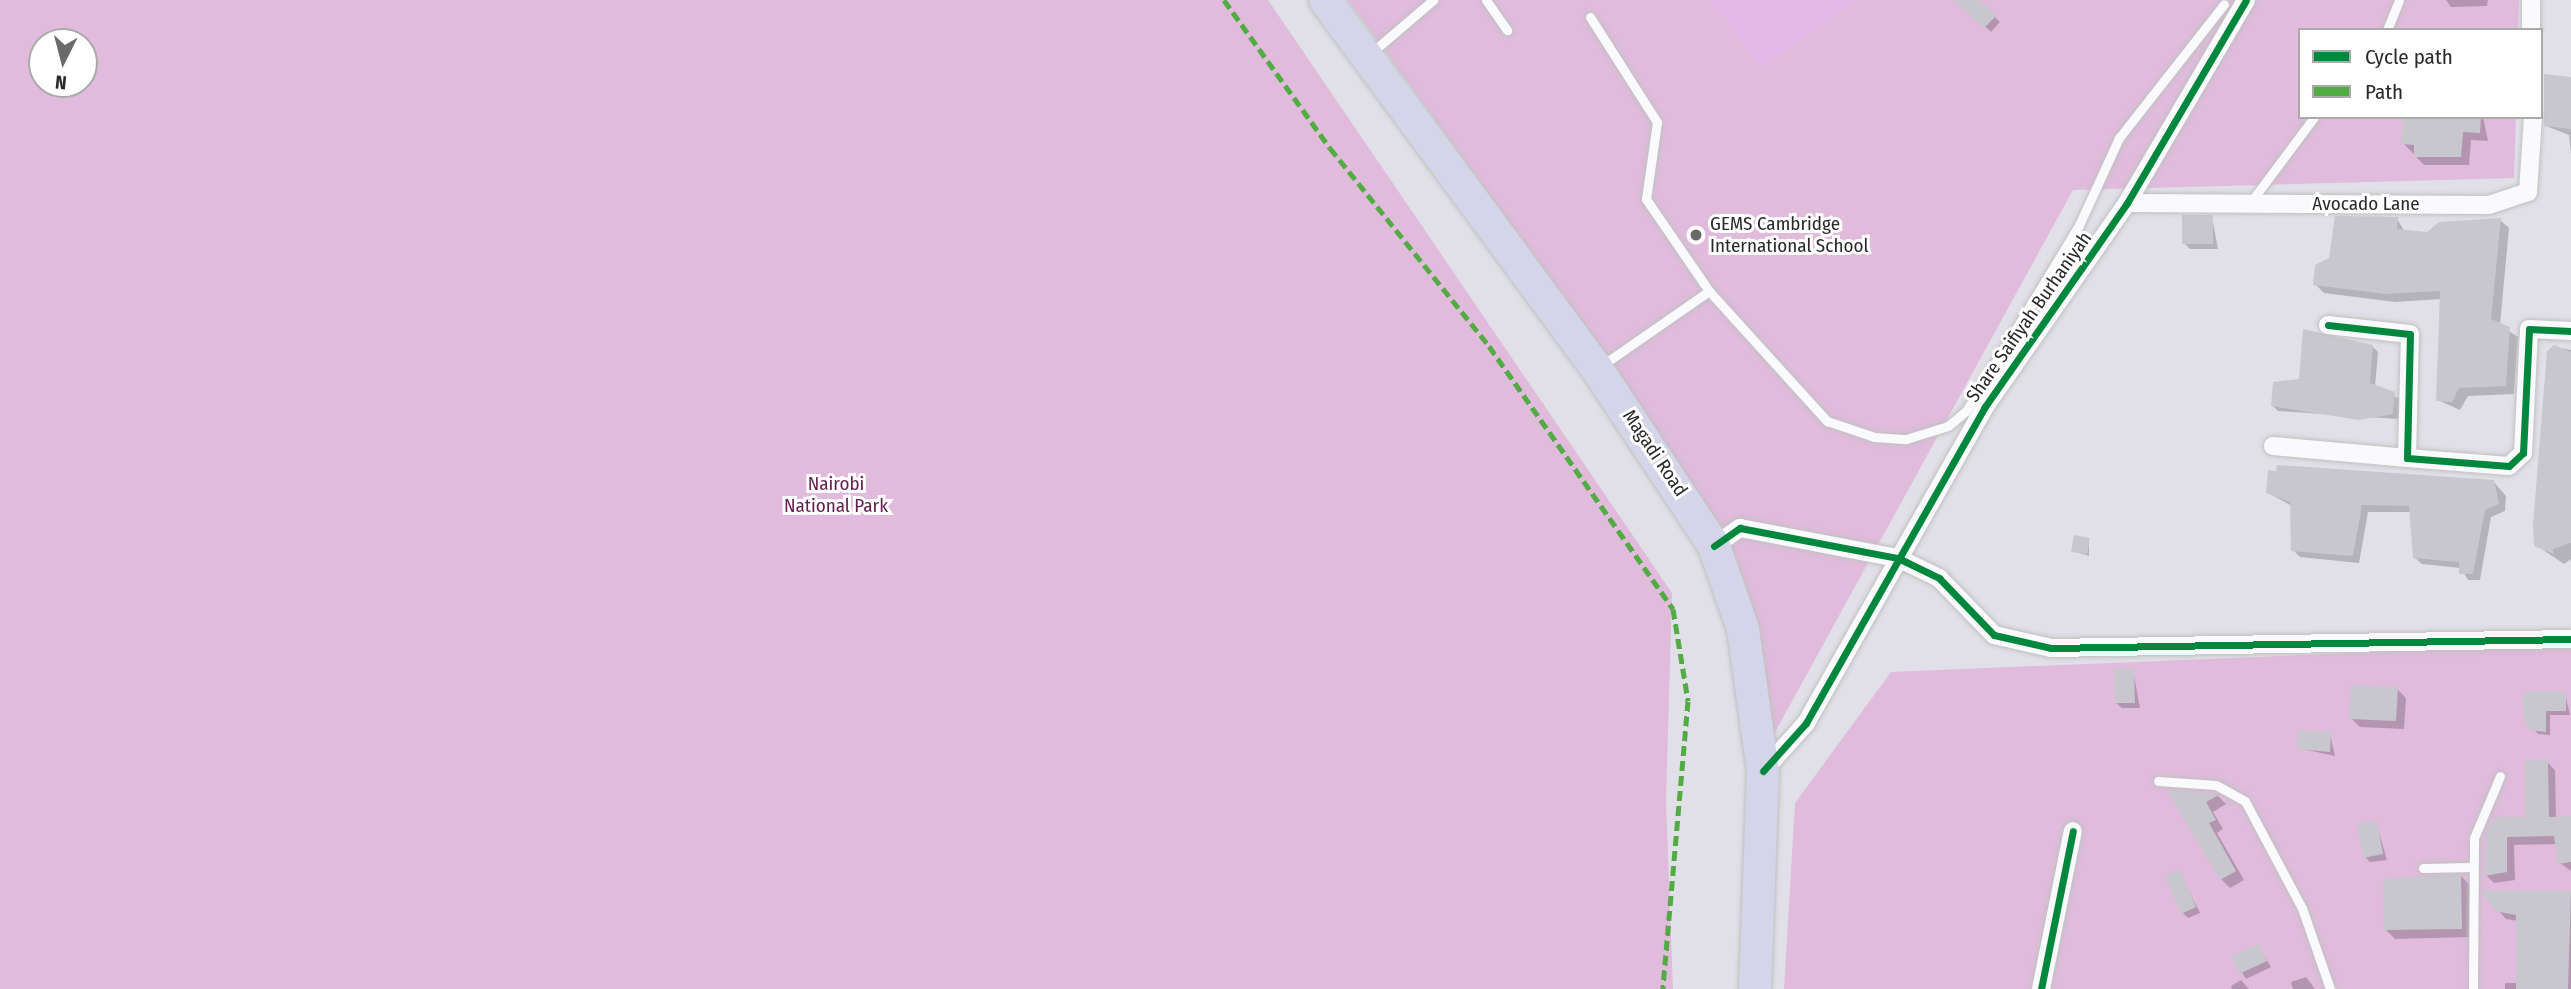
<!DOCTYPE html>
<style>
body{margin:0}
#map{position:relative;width:2571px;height:989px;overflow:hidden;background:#e1e0e8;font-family:"Fira Sans Condensed",sans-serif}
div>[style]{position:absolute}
.green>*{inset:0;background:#e0bbdc}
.pitch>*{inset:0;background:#e2b9e6}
.shadow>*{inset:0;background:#0003}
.building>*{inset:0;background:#c8c7ce}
.roads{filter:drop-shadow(0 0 2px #c0c1c1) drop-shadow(0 0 2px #c0c1c1)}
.lane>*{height:9px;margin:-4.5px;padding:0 4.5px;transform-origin:4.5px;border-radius:4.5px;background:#fafafc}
.street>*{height:18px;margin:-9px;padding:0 9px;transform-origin:9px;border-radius:9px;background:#fafafc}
.highway>*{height:32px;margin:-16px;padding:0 16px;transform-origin:16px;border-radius:16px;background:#d4d5e8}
.quiet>*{height:5px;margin-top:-2.5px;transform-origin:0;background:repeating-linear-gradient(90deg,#53ab44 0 10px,transparent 0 15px)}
.cycleway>*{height:7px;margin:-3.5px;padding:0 3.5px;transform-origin:3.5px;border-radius:3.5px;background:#00873e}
.dots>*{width:19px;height:19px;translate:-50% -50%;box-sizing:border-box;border:4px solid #fff;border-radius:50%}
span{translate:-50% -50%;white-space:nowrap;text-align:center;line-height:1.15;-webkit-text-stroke:6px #fff;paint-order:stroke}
.street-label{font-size:19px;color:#2a2a2a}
.poi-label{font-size:19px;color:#2a2a2a}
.left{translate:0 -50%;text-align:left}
.park-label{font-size:19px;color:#631e4d}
.legend{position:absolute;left:2298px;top:28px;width:245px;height:91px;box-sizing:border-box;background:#fff;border:2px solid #aaa;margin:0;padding:9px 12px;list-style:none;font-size:21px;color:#2a2a2a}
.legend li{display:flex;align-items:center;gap:14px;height:35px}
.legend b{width:35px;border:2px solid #aaa}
.north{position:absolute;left:28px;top:28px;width:70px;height:70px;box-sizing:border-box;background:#fff;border:2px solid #aaa;border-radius:50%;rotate:186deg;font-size:19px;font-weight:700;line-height:28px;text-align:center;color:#2a2a2a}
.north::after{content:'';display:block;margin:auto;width:24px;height:32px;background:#6a6a6c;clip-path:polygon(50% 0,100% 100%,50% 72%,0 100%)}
</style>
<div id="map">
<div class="green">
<i style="clip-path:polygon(evenodd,0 0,1268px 0,1672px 593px,1666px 801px,1673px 989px,0 989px,0 0,42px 42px,84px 42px,84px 84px,42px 84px,42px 42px)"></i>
<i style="clip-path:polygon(1348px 0,2519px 0,2518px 30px,2300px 30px,2300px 117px,2516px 117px,2514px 178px,2073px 190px,1774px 734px,1745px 583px,1542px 267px)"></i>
<i style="clip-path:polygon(2571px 644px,2571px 989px,1784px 989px,1795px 803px,1891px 672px)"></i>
</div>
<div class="pitch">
<i style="clip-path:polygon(1709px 0,1856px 0,1762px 68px)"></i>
</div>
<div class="shadow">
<i style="clip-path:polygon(1965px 0,1977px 0,2000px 22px,1991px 32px,1961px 4px)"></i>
<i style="clip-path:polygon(2446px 0,2488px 0,2487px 6px,2451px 7px)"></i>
<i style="clip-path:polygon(2571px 108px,2571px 154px,2569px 135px,2546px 126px)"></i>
<i style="clip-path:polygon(2408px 117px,2483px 117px,2488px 141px,2471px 140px,2469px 165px,2424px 165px,2403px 143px)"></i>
<i style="clip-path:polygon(2212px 217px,2218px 249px,2190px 249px,2184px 243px)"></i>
<i style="clip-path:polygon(2397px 219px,2405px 232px,2427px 234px,2500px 220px,2509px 228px,2500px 325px,2518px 337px,2514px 394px,2468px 396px,2460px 410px,2438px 400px,2441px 299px,2395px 302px,2324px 293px,2315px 284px)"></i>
<i style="clip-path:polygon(2372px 346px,2378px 352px,2375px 387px,2400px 399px,2398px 419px,2278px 411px,2273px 406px,2300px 380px)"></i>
<i style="clip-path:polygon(2555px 347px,2571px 350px,2571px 559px,2564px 564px,2536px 545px)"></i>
<i style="clip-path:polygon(2493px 481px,2506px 496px,2505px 511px,2491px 517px,2480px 580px,2468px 580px,2461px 568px,2422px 564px,2414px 557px,2412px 512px,2368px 512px,2359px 563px,2300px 557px,2293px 550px,2292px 506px,2268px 493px)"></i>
<i style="clip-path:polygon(2089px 540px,2089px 556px,2073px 551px)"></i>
<i style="clip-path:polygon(2133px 670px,2140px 708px,2122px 708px,2116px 703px)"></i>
<i style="clip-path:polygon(2397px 689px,2406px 698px,2404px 729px,2360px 727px,2351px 718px)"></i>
<i style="clip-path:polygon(2565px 694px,2570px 715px,2550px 715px,2550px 735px,2538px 734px,2526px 720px)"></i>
<i style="clip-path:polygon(2330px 734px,2335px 756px,2298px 748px)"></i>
<i style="clip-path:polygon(2547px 762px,2555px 770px,2556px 818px,2571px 819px,2571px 871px,2560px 863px,2557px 844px,2514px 845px,2515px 880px,2494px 883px,2486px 875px,2489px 828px,2526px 819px)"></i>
<i style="clip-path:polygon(2172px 794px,2218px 796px,2226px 804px,2213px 812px,2223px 829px,2217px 833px,2244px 880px,2230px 888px,2221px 879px)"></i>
<i style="clip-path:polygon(2376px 822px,2387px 860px,2370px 862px,2365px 857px)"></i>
<i style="clip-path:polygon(2179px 871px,2200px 913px,2188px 918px,2183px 913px)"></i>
<i style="clip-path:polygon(2461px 876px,2470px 885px,2470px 937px,2395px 939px,2386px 930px)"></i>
<i style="clip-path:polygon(2571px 892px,2571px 989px,2505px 989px,2505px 983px,2517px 983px,2518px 921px,2506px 919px,2484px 893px)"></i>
<i style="clip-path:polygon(2258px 946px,2271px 967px,2246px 979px,2233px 957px)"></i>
<i style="clip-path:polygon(2306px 977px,2315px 989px,2293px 989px,2291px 982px)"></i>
<i style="clip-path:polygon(2241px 980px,2249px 989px,2232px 989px,2231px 986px)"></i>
</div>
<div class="building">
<i style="clip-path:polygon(1953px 0,1979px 0,1996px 16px,1984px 28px)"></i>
<i style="clip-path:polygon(2544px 74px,2571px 77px,2571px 129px,2544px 126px)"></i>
<i style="clip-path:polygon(2403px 117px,2481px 117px,2480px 133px,2463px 132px,2461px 157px,2414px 157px,2414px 145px,2401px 144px)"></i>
<i style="clip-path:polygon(2182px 215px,2213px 215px,2213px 244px,2182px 244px)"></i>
<i style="clip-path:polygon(2335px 216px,2398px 217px,2397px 229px,2427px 232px,2439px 222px,2501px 218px,2491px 319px,2510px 327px,2506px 386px,2459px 388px,2452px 402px,2436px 401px,2440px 291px,2386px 294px,2313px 285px,2315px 265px,2329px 258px)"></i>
<i style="clip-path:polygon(2303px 329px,2373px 345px,2370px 383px,2395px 392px,2393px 414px,2359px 420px,2271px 406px,2273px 382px,2299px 379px)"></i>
<i style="clip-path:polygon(2554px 345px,2571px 352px,2571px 543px,2553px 549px,2554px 554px,2534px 546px,2533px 525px,2547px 351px)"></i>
<i style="clip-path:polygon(2277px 465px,2494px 480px,2499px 504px,2485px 510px,2473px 574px,2459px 574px,2459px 562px,2413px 558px,2409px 506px,2362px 505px,2353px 556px,2291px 551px,2290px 502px,2266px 493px,2268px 470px,2276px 471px)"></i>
<i style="clip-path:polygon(2074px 535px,2090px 538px,2087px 554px,2071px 552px)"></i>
<i style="clip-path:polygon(2134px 668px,2135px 703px,2115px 703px,2114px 669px)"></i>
<i style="clip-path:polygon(2351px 685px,2398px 687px,2396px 721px,2349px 719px)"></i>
<i style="clip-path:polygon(2532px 691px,2566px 692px,2566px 711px,2546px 711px,2546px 732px,2531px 730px,2524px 720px,2522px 695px)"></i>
<i style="clip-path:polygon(2298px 730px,2331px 732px,2330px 752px,2297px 749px)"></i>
<i style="clip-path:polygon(2525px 760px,2548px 760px,2549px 817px,2571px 816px,2571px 862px,2558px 864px,2554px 836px,2507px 837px,2507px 872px,2484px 876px,2487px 828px,2496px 817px,2525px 817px)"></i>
<i style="clip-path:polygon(2173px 789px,2219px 795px,2206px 802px,2216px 820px,2209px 823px,2236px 871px,2220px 880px,2168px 792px)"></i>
<i style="clip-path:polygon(2377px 821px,2383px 854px,2363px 858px,2357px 824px)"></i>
<i style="clip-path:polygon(2180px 869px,2196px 907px,2181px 914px,2165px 876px)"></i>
<i style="clip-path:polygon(2461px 874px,2462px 929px,2384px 930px,2383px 879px)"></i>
<i style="clip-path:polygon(2481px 891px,2571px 891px,2568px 989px,2516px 989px,2516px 915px,2495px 911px)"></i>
<i style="clip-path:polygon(2259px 944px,2267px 961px,2239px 974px,2231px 956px)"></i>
</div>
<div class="roads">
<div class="lane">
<i style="left:1486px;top:0;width:37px;rotate:55deg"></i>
<i style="left:1590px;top:17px;width:125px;rotate:57.5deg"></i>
<i style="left:1657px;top:122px;width:78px;rotate:98.1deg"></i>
<i style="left:1646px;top:199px;width:112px;rotate:55.6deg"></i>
<i style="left:1709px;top:291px;width:131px;rotate:145.2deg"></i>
<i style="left:2387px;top:30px;width:32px;rotate:-68deg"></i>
<i style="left:1371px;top:53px;width:82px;rotate:-40.5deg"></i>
<i style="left:2250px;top:203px;width:107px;rotate:-53.3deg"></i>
<i style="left:1709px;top:291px;width:176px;rotate:47.8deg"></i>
<i style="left:1827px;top:421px;width:50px;rotate:18.8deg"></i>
<i style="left:1874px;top:437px;width:32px;rotate:4deg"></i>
<i style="left:1906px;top:439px;width:44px;rotate:-17.2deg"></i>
<i style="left:1948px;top:426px;width:23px;rotate:-40deg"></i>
<i style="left:1966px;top:411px;width:218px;rotate:-58.7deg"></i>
<i style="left:2079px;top:225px;width:96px;rotate:-65.3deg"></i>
<i style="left:2119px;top:138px;width:170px;rotate:-51.9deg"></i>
<i style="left:2158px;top:781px;width:58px;rotate:3.9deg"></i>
<i style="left:2216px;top:785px;width:33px;rotate:29deg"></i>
<i style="left:2245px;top:801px;width:121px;rotate:62deg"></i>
<i style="left:2302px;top:908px;width:86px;rotate:70.9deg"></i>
<i style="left:2423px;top:868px;width:49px;rotate:-1.2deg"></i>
<i style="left:2473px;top:989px;width:151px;rotate:-89.6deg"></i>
<i style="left:2474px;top:838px;width:67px;rotate:-67.2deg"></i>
</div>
<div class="street">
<i style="left:2531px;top:0;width:30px;rotate:90deg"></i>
<i style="left:2127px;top:203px;width:362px;rotate:0.3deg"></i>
<i style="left:2489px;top:205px;width:41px;rotate:-18.4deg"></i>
<i style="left:2528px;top:192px;width:75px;rotate:-86.2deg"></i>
<i style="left:2328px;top:325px;width:82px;rotate:6.3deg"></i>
<i style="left:2410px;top:334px;width:124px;rotate:91.4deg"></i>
<i style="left:2407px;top:458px;width:102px;rotate:4.5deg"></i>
<i style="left:2509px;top:466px;width:19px;rotate:-43deg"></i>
<i style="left:2523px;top:453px;width:124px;rotate:-87.2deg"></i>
<i style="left:2529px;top:329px;width:42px;rotate:2.7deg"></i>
<i style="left:2273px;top:446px;width:135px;rotate:5.1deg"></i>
<i style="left:1714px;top:546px;width:32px;rotate:-35deg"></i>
<i style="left:1740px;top:528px;width:161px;rotate:10.8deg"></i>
<i style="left:1898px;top:558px;width:46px;rotate:26deg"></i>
<i style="left:1939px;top:578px;width:79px;rotate:46deg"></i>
<i style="left:1994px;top:635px;width:58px;rotate:12.8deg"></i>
<i style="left:2051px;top:648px;width:520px;rotate:-0.99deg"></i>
<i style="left:1763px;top:771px;width:64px;rotate:-48.1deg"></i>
<i style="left:1806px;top:723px;width:362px;rotate:-60.5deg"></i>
<i style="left:1984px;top:408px;width:250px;rotate:-55.1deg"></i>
<i style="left:2127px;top:203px;width:235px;rotate:-59.6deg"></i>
<i style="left:2041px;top:989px;width:161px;rotate:-78.6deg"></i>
</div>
<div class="highway">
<i style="left:1325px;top:0;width:458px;rotate:53.6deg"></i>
<i style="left:1597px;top:369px;width:212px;rotate:56.5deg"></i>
<i style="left:1714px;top:546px;width:88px;rotate:70.7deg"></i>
<i style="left:1743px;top:629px;width:143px;rotate:82deg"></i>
<i style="left:1763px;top:771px;width:218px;rotate:92.1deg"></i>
</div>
</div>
<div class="quiet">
<i style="left:1224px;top:0;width:182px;rotate:54.4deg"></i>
<i style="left:1330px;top:148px;width:254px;rotate:51.2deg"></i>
<i style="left:1489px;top:346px;width:321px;rotate:55deg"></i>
<i style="left:1673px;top:609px;width:93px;rotate:80.7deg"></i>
<i style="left:1688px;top:701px;width:289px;rotate:95deg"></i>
</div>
<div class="cycleway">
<i style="left:2328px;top:325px;width:82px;rotate:6.3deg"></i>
<i style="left:2410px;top:334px;width:124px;rotate:91.4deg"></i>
<i style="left:2407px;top:458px;width:102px;rotate:4.5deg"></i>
<i style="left:2509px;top:466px;width:19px;rotate:-43deg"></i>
<i style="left:2523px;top:453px;width:124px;rotate:-87.2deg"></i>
<i style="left:2529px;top:329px;width:42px;rotate:2.7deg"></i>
<i style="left:1714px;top:546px;width:32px;rotate:-35deg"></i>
<i style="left:1740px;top:528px;width:161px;rotate:10.8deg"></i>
<i style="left:1898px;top:558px;width:46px;rotate:26deg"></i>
<i style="left:1939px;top:578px;width:79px;rotate:46deg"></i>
<i style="left:1994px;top:635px;width:58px;rotate:12.8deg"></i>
<i style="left:2051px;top:648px;width:520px;rotate:-0.99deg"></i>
<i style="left:1763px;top:771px;width:64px;rotate:-48.1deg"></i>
<i style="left:1806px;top:723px;width:362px;rotate:-60.5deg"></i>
<i style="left:1984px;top:408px;width:250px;rotate:-55.1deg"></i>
<i style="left:2127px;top:203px;width:235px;rotate:-59.6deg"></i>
<i style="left:2041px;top:989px;width:161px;rotate:-78.6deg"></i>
</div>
<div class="dots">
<i style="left:1696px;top:235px;background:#6a6a6c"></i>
</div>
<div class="street-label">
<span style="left:2366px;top:204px">Avocado Lane</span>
<span style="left:2029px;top:317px;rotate:-55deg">Share Saifiyah Burhaniyah</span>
<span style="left:1655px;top:453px;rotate:56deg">Magadi Road</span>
</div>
<div class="poi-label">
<span class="left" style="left:1710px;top:235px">GEMS Cambridge<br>International School</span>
</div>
<div class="park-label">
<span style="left:836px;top:495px">Nairobi<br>National Park</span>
</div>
<ul class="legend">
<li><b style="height:9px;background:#00873e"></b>Cycle path</li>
<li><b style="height:9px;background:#53ab44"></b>Path</li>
</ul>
<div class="north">N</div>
</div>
